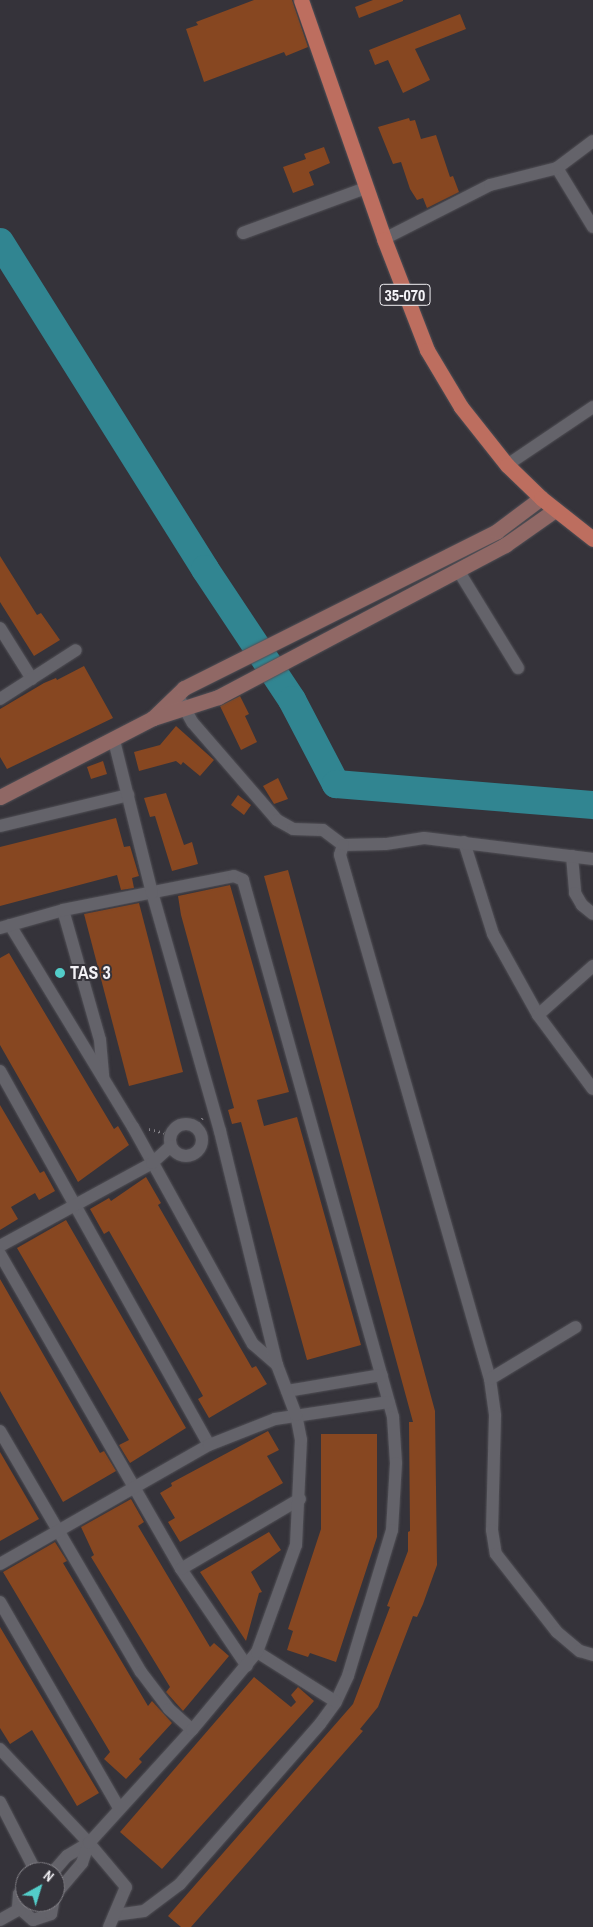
<!DOCTYPE html>
<style>
body{margin:0}
#map{position:relative;width:593px;height:1927px;overflow:hidden;background:#35333a;font-family:"Archivo Narrow",sans-serif}
div>[style]{position:absolute}
.river>*{height:28px;margin:-14px;padding:0 14px;transform-origin:14px;border-radius:14px;background:#318591}
.building>*{inset:0;background:#874721}
.path>*{height:2.5px;margin-top:-1.25px;transform-origin:0;background:repeating-linear-gradient(90deg,#817f85 0 1px,transparent 0 5px)}
.roads{filter:drop-shadow(0 0 1px #504f55) drop-shadow(0 0 1px #504f55)}
.street>*{height:12px;margin:-6px;padding:0 6px;transform-origin:6px;border-radius:6px;background:#64636a}
.street>.ring{margin:-6px;padding:0;box-sizing:content-box;background:none;border:12px solid #64636a;border-radius:50%}
.secondary>*{height:15px;margin:-7.5px;padding:0 7.5px;transform-origin:7.5px;border-radius:7.5px;background:#906865}
.primary>*{height:15px;margin:-7.5px;padding:0 7.5px;transform-origin:7.5px;border-radius:7.5px;background:#bd6e5f}
.dots>*{width:14px;height:14px;translate:-50% -50%;box-sizing:border-box;border:2px solid #35333a;border-radius:50%}
span{translate:-50% -50%;white-space:nowrap;text-align:center;line-height:1.15;-webkit-text-stroke:4px #35333a;paint-order:stroke}
.shield-label span{padding:1px 4px;background:#35333a;border:1px solid;border-radius:4px;-webkit-text-stroke-width:0}
.shield-label{font-size:16px;color:#f3f2f6;font-weight:700}
.poi-label{font-size:18px;color:#f3f2f6;font-weight:700}
.left{translate:0 -50%;text-align:left}
.north{position:absolute;left:15px;top:1862px;width:50px;height:50px;box-sizing:border-box;background:#35333a;border:1px solid #817f85;border-radius:50%;rotate:39deg;font-size:14px;font-weight:700;line-height:20px;text-align:center;color:#f3f2f6}
.north::after{content:'';display:block;margin:auto;width:18px;height:22px;background:#53cdc9;clip-path:polygon(50% 0,100% 100%,50% 72%,0 100%)}
</style>
<div id="map">
<div class="river">
<i style="left:0;top:242px;width:386px;rotate:57.9deg"></i>
<i style="left:205px;top:569px;width:157px;rotate:56.4deg"></i>
<i style="left:292px;top:700px;width:95px;rotate:62.4deg"></i>
<i style="left:336px;top:784px;width:258px;rotate:4.7deg"></i>
</div>
<div class="building">
<i style="clip-path:polygon(254px 0,292px 0,308px 47px,286px 56px,284px 52px,204px 82px,186px 29px,198px 25px,196px 22px)"></i>
<i style="clip-path:polygon(373px 0,403px 0,403px 1px,359px 18px,355px 7px)"></i>
<i style="clip-path:polygon(460px 14px,466px 29px,415px 49px,430px 80px,403px 93px,388px 60px,375px 65px,369px 50px)"></i>
<i style="clip-path:polygon(409px 118px,410px 121px,415px 120px,421px 139px,436px 135px,450px 177px,453px 176px,459px 192px,427px 208px,423px 198px,417px 200px,410px 189px,401px 162px,393px 164px,378px 127px)"></i>
<i style="clip-path:polygon(324px 147px,330px 163px,309px 172px,314px 185px,293px 193px,283px 167px,306px 159px,304px 154px)"></i>
<i style="clip-path:polygon(0 556px,37px 615px,41px 613px,60px 640px,34px 656px,0 602px)"></i>
<i style="clip-path:polygon(84px 666px,113px 718px,7px 769px,0 757px,0 709px,44px 683px,56px 678px,57px 680px)"></i>
<i style="clip-path:polygon(240px 696px,249px 714px,245px 716px,257px 742px,241px 750px,220px 706px)"></i>
<i style="clip-path:polygon(176px 726px,214px 760px,200px 776px,183px 762px,181px 765px,176px 761px,139px 771px,134px 752px,160px 745px)"></i>
<i style="clip-path:polygon(103px 761px,107px 774px,91px 779px,87px 767px)"></i>
<i style="clip-path:polygon(278px 778px,288px 799px,274px 804px,263px 786px)"></i>
<i style="clip-path:polygon(166px 793px,184px 845px,192px 842px,198px 864px,172px 871px,155px 816px,150px 817px,144px 798px)"></i>
<i style="clip-path:polygon(238px 795px,251px 805px,244px 815px,231px 805px)"></i>
<i style="clip-path:polygon(116px 818px,124px 847px,130px 846px,139px 876px,132px 878px,134px 888px,121px 890px,117px 875px,0 906px,0 847px)"></i>
<i style="clip-path:polygon(288px 870px,435px 1411px,437px 1565px,423px 1604px,417px 1617px,413px 1616px,378px 1707px,360px 1729px,363px 1731px,191px 1927px,181px 1927px,168px 1916px,353px 1704px,390px 1607px,387px 1606px,408px 1551px,408px 1532px,410px 1531px,409px 1422px,413px 1422px,264px 876px)"></i>
<i style="clip-path:polygon(230px 885px,289px 1092px,257px 1100px,264px 1126px,297px 1117px,361px 1345px,307px 1360px,241px 1122px,232px 1124px,228px 1110px,234px 1108px,181px 915px,178px 896px)"></i>
<i style="clip-path:polygon(139px 903px,183px 1072px,129px 1086px,84px 914px)"></i>
<i style="clip-path:polygon(9px 953px,114px 1129px,118px 1126px,129px 1145px,78px 1182px,0 1045px,0 958px)"></i>
<i style="clip-path:polygon(0 1105px,40px 1173px,44px 1171px,55px 1191px,39px 1200px,35px 1193px,11px 1207px,18px 1219px,0 1230px)"></i>
<i style="clip-path:polygon(146px 1177px,161px 1203px,158px 1205px,252px 1368px,256px 1366px,267px 1384px,209px 1418px,198px 1399px,203px 1396px,189px 1371px,109px 1231px,104px 1234px,90px 1209px,109px 1198px,111px 1201px)"></i>
<i style="clip-path:polygon(66px 1220px,186px 1428px,130px 1463px,119px 1445px,129px 1440px,17px 1248px)"></i>
<i style="clip-path:polygon(0 1279px,100px 1453px,104px 1451px,116px 1471px,63px 1502px,0 1391px)"></i>
<i style="clip-path:polygon(268px 1431px,279px 1450px,267px 1456px,283px 1483px,180px 1542px,168px 1522px,175px 1518px,160px 1493px,172px 1486px,171px 1483px)"></i>
<i style="clip-path:polygon(321px 1434px,377px 1434px,377px 1537px,336px 1662px,310px 1653px,308px 1657px,287px 1650px,293px 1631px,288px 1629px,321px 1529px)"></i>
<i style="clip-path:polygon(0 1452px,39px 1519px,0 1541px)"></i>
<i style="clip-path:polygon(131px 1499px,144px 1522px,138px 1526px,210px 1647px,214px 1643px,229px 1656px,183px 1711px,166px 1692px,170px 1687px,91px 1557px,94px 1555px,81px 1527px)"></i>
<i style="clip-path:polygon(269px 1532px,281px 1550px,251px 1572px,262px 1592px,259px 1593px,246px 1641px,200px 1572px)"></i>
<i style="clip-path:polygon(55px 1542px,67px 1561px,63px 1563px,148px 1706px,152px 1701px,172px 1723px,139px 1759px,142px 1762px,126px 1779px,104px 1759px,110px 1752px,3px 1572px)"></i>
<i style="clip-path:polygon(0 1627px,99px 1793px,77px 1806px,32px 1730px,10px 1744px,0 1728px)"></i>
<i style="clip-path:polygon(254px 1677px,291px 1707px,296px 1702px,291px 1695px,298px 1687px,314px 1701px,162px 1869px,120px 1832px)"></i>
</div>
<div class="path">
<i style="left:196px;top:1127px;width:11px;rotate:-56deg"></i>
<i style="left:149px;top:1129px;width:16px;rotate:14deg"></i>
</div>
<div class="roads">
<div class="street">
<i style="left:557px;top:168px;width:69px;rotate:58.6deg"></i>
<i style="left:243px;top:233px;width:131px;rotate:-20.1deg"></i>
<i style="left:384px;top:239px;width:119px;rotate:-27deg"></i>
<i style="left:490px;top:185px;width:69px;rotate:-14.2deg"></i>
<i style="left:557px;top:168px;width:45px;rotate:-36.9deg"></i>
<i style="left:507px;top:465px;width:104px;rotate:-34deg"></i>
<i style="left:458px;top:570px;width:115px;rotate:58.5deg"></i>
<i style="left:0;top:628px;width:60px;rotate:57.9deg"></i>
<i style="left:0;top:699px;width:90px;rotate:-32.8deg"></i>
<i style="left:180px;top:700px;width:26px;rotate:61deg"></i>
<i style="left:193px;top:723px;width:128px;rotate:49.1deg"></i>
<i style="left:277px;top:820px;width:18px;rotate:29deg"></i>
<i style="left:293px;top:829px;width:30px;rotate:2deg"></i>
<i style="left:323px;top:830px;width:25px;rotate:37deg"></i>
<i style="left:0;top:826px;width:132px;rotate:-13.6deg"></i>
<i style="left:464px;top:842px;width:96px;rotate:72.5deg"></i>
<i style="left:493px;top:934px;width:93px;rotate:60.9deg"></i>
<i style="left:538px;top:1015px;width:92px;rotate:53.4deg"></i>
<i style="left:572px;top:856px;width:37px;rotate:85deg"></i>
<i style="left:575px;top:893px;width:14px;rotate:60deg"></i>
<i style="left:582px;top:905px;width:14px;rotate:39deg"></i>
<i style="left:593px;top:859px;width:170px;rotate:-172.9deg"></i>
<i style="left:424px;top:838px;width:39px;rotate:171deg"></i>
<i style="left:385px;top:844px;width:42px;rotate:178.6deg"></i>
<i style="left:343px;top:845px;width:10px;rotate:107deg"></i>
<i style="left:340px;top:855px;width:545px;rotate:74.03deg"></i>
<i style="left:490px;top:1379px;width:37px;rotate:82deg"></i>
<i style="left:495px;top:1416px;width:114px;rotate:91.5deg"></i>
<i style="left:492px;top:1530px;width:24px;rotate:81deg"></i>
<i style="left:496px;top:1554px;width:99px;rotate:52deg"></i>
<i style="left:557px;top:1632px;width:30px;rotate:40deg"></i>
<i style="left:580px;top:1651px;width:14px;rotate:17deg"></i>
<i style="left:63px;top:910px;width:135px;rotate:74.1deg"></i>
<i style="left:100px;top:1040px;width:38px;rotate:85deg"></i>
<i style="left:10px;top:925px;width:237px;rotate:58.7deg"></i>
<i style="left:133px;top:1127px;width:248px;rotate:61.1deg"></i>
<i style="left:253px;top:1344px;width:32px;rotate:41deg"></i>
<i style="left:0;top:928px;width:66px;rotate:-15.9deg"></i>
<i style="left:63px;top:910px;width:174px;rotate:-11.2deg"></i>
<i style="left:234px;top:876px;width:10px;rotate:24deg"></i>
<i style="left:243px;top:880px;width:558px;rotate:74.39deg"></i>
<i style="left:393px;top:1417px;width:46px;rotate:86.3deg"></i>
<i style="left:396px;top:1463px;width:67px;rotate:93.4deg"></i>
<i style="left:392px;top:1530px;width:152px;rotate:106.8deg"></i>
<i style="left:348px;top:1676px;width:29px;rotate:115deg"></i>
<i style="left:336px;top:1702px;width:27px;rotate:126deg"></i>
<i style="left:320px;top:1724px;width:213px;rotate:131.2deg"></i>
<i style="left:180px;top:1884px;width:45px;rotate:143.1deg"></i>
<i style="left:144px;top:1911px;width:30px;rotate:172deg"></i>
<i style="left:538px;top:1015px;width:74px;rotate:-41.7deg"></i>
<i style="left:0;top:1071px;width:428px;rotate:60.8deg"></i>
<i class="ring" style="left:170px;top:1124px;width:20px;height:20px"></i>
<i style="left:0;top:1246px;width:173px;rotate:-28.6deg"></i>
<i style="left:152px;top:1163px;width:25px;rotate:-42deg"></i>
<i style="left:0;top:1254px;width:363px;rotate:60.1deg"></i>
<i style="left:181px;top:1569px;width:117px;rotate:55.8deg"></i>
<i style="left:490px;top:1379px;width:100px;rotate:-31.2deg"></i>
<i style="left:287px;top:1391px;width:96px;rotate:-9.6deg"></i>
<i style="left:0;top:1431px;width:279px;rotate:59.7deg"></i>
<i style="left:141px;top:1672px;width:46px;rotate:52.9deg"></i>
<i style="left:169px;top:1709px;width:31px;rotate:42deg"></i>
<i style="left:0;top:1564px;width:241px;rotate:-29.7deg"></i>
<i style="left:209px;top:1445px;width:71px;rotate:-21.5deg"></i>
<i style="left:275px;top:1419px;width:115px;rotate:-8.5deg"></i>
<i style="left:181px;top:1569px;width:138px;rotate:-30.5deg"></i>
<i style="left:0;top:1602px;width:238px;rotate:60deg"></i>
<i style="left:257px;top:1652px;width:93px;rotate:32.3deg"></i>
<i style="left:0;top:1749px;width:129px;rotate:46.6deg"></i>
<i style="left:0;top:1802px;width:79px;rotate:62.8deg"></i>
<i style="left:53px;top:1872px;width:21px;rotate:-49deg"></i>
<i style="left:67px;top:1856px;width:26px;rotate:-31deg"></i>
<i style="left:25px;top:1886px;width:10px;rotate:127deg"></i>
<i style="left:19px;top:1894px;width:13px;rotate:94deg"></i>
<i style="left:18px;top:1907px;width:20px;rotate:41deg"></i>
<i style="left:33px;top:1920px;width:19px;rotate:-18deg"></i>
<i style="left:51px;top:1914px;width:20px;rotate:-79deg"></i>
<i style="left:55px;top:1895px;width:42px;rotate:-49.8deg"></i>
<i style="left:82px;top:1863px;width:21px;rotate:-71deg"></i>
<i style="left:0;top:1920px;width:23px;rotate:-29deg"></i>
<i style="left:109px;top:1927px;width:43px;rotate:-67deg"></i>
<i style="left:126px;top:1887px;width:57px;rotate:-130.1deg"></i>
<i style="left:89px;top:1843px;width:153px;rotate:-47.7deg"></i>
<i style="left:192px;top:1730px;width:102px;rotate:-50.2deg"></i>
<i style="left:257px;top:1652px;width:114px;rotate:-70deg"></i>
<i style="left:296px;top:1545px;width:105px;rotate:-87.3deg"></i>
<i style="left:301px;top:1440px;width:25px;rotate:-101deg"></i>
<i style="left:296px;top:1415px;width:53px;rotate:-110.8deg"></i>
<i style="left:277px;top:1365px;width:241px;rotate:-103.7deg"></i>
<i style="left:220px;top:1131px;width:248px;rotate:-105.9deg"></i>
<i style="left:152px;top:893px;width:157px;rotate:-104deg"></i>
</div>
<div class="secondary">
<i style="left:153px;top:718px;width:43px;rotate:-44.1deg"></i>
<i style="left:184px;top:688px;width:350px;rotate:-26.6deg"></i>
<i style="left:497px;top:531px;width:55px;rotate:-36.9deg"></i>
<i style="left:0;top:797px;width:172px;rotate:-27.3deg"></i>
<i style="left:153px;top:718px;width:68px;rotate:-17.9deg"></i>
<i style="left:218px;top:697px;width:325px;rotate:-27.9deg"></i>
<i style="left:505px;top:545px;width:61px;rotate:-35deg"></i>
</div>
<div class="primary">
<i style="left:301px;top:0;width:253px;rotate:70.8deg"></i>
<i style="left:384px;top:239px;width:119px;rotate:68.8deg"></i>
<i style="left:427px;top:350px;width:66px;rotate:59.2deg"></i>
<i style="left:461px;top:407px;width:74px;rotate:51.6deg"></i>
<i style="left:507px;top:465px;width:47px;rotate:44.1deg"></i>
<i style="left:541px;top:498px;width:66px;rotate:38.3deg"></i>
</div>
</div>
<div class="dots">
<i style="left:60px;top:973px;background:#53cdc9"></i>
</div>
<div class="shield-label">
<span style="left:405px;top:295px">35-070</span>
</div>
<div class="poi-label">
<span class="left" style="left:70px;top:973px">TAS 3</span>
</div>
<div class="north">N</div>
</div>
